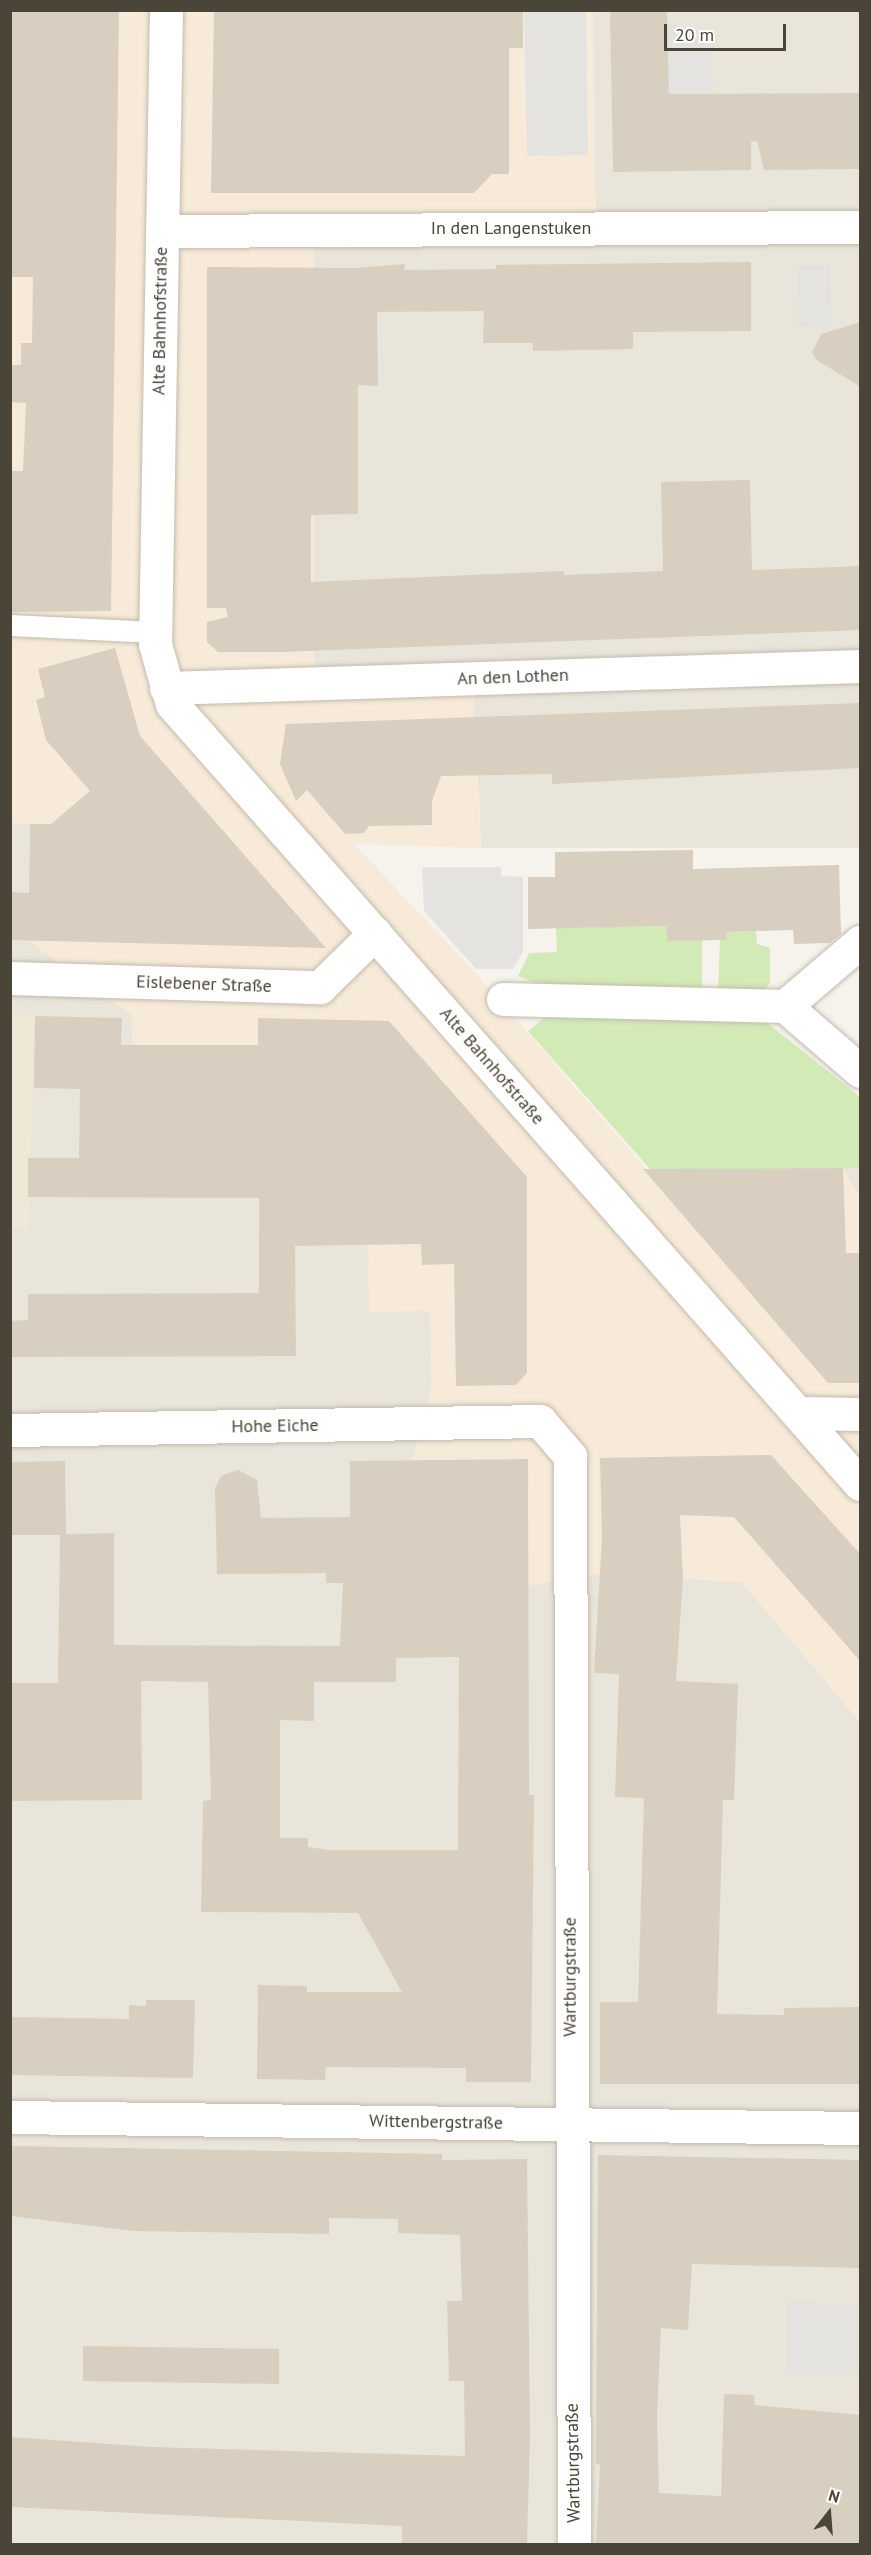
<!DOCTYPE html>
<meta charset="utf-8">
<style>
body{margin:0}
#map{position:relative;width:871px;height:2555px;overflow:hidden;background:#f6f3ec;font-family:"PT Sans",sans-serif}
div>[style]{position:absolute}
.residential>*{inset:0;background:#eae5da}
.commercial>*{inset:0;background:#f7ead8}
.education>*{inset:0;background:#efe8d6}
.green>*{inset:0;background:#d2eab5}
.parking>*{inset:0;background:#e5e3e0}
.building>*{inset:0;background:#d8cfc1}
.roads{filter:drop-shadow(0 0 2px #c2bbae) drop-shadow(0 0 2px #c2bbae)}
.lane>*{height:21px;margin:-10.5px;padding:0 10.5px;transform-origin:10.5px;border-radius:10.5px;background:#fff}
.street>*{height:33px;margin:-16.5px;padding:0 16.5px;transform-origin:16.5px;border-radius:16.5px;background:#fff}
span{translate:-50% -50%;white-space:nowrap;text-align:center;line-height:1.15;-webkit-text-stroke:6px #fff;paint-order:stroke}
.street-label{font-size:18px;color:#4b4439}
.frame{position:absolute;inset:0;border:12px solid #4b4439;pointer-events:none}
.north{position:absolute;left:799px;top:2483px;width:60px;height:60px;-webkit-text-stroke:4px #fff;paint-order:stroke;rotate:17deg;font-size:16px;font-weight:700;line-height:24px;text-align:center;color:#4b4439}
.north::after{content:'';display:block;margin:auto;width:21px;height:27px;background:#4b4439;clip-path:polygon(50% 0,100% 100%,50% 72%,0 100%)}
.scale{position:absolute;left:664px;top:24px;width:122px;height:27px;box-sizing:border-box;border:3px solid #4b4439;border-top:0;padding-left:8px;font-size:18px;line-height:21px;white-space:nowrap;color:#4b4439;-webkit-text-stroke:4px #fff;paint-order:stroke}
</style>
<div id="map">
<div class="residential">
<i style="clip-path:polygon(593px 11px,860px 11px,860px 848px,481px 848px,479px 792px,314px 669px,313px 248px,596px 243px)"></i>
<i style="clip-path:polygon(11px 823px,30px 824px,28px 940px,133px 1016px,128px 1159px,258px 1160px,259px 1246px,368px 1245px,430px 1311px,432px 1385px,413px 1460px,529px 1585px,600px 1574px,742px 1582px,860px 1722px,860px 2544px,11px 2544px)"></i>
<i style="clip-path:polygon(843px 1168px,860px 1168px,860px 1199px)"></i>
</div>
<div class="commercial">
<i style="clip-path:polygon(11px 11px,593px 11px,596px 243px,314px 248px,314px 669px,472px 664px,481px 848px,354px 844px,476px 973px,646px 1169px,843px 1168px,860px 1199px,860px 1722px,742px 1582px,600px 1574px,529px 1585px,414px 1583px,413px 1460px,432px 1385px,430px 1311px,369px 1312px,368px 1245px,259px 1247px,258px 1160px,128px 1159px,133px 1016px,28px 940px,30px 824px,11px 823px)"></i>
</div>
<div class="education">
<i style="clip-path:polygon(11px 1015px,35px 1016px,28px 1229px,11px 1229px)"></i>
</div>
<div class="green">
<i style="clip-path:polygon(666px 926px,667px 941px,702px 940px,702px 990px,536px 983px,518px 976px,529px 953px,557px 952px,556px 928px)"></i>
<i style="clip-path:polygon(756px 931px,757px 944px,770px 948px,770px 983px,764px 990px,718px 989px,720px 940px,726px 932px)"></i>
<i style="clip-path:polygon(555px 1010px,761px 1018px,860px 1097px,860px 1168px,651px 1170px,528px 1031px)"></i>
</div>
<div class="parking">
<i style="clip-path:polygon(524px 11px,586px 11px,588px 155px,527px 156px)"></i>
<i style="clip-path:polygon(668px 27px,712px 28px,713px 93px,657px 94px,656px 43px,668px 43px)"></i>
<i style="clip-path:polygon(797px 265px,830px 265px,832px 326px,798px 327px)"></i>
<i style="clip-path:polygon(422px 867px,501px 867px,501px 876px,523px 877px,523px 952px,513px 969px,476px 969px,424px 911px)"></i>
<i style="clip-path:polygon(787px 2302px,860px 2305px,860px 2372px,787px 2372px)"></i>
</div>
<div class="building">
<i style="clip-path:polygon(10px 10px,119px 10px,111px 611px,10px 612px,10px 471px,23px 471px,26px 403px,10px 402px,10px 365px,21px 365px,21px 343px,32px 343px,33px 277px,10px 277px)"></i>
<i style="clip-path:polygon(214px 10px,523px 10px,523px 48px,509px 48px,509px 174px,492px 174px,474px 193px,211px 193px)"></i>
<i style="clip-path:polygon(610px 10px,667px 10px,669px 94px,861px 93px,861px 169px,764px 170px,757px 141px,751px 142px,751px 170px,613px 172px)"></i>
<i style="clip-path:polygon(751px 262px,751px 331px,633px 332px,633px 349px,533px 351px,533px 343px,483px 343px,484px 311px,377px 312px,378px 386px,358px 385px,358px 514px,311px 515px,311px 582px,564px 571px,564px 575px,663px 571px,661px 482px,750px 480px,752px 570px,861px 566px,861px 630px,280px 652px,218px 652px,207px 642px,207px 622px,228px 617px,226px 608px,207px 608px,207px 267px,355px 268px,405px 264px,404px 270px,496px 269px,496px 265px)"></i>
<i style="clip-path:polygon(861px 322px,861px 387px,818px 361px,812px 353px,821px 334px)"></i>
<i style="clip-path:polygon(115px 648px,140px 736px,326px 948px,10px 940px,10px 892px,29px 893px,30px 824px,51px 824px,90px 791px,46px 740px,36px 700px,45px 697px,38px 669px)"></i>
<i style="clip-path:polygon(860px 703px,860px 768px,552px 784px,552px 774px,441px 776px,432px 801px,432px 825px,369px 826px,364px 833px,345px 834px,307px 790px,296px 801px,280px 764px,286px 724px)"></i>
<i style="clip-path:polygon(693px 850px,693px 869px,839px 865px,841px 934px,830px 943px,794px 944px,793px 930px,726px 932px,726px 940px,667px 941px,666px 926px,528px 929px,528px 877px,555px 877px,555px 852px)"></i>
<i style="clip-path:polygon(35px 1016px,122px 1018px,121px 1045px,258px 1045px,258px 1018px,389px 1021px,527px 1177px,527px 1373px,516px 1385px,456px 1386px,454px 1264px,422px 1265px,421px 1244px,295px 1246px,296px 1356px,10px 1357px,10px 1321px,28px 1320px,28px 1294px,259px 1293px,259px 1198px,28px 1197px,28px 1158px,79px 1158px,80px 1089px,34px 1088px)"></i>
<i style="clip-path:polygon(843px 1168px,846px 1253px,861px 1253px,861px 1383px,828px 1383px,643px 1169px)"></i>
<i style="clip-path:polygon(771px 1455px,861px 1555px,861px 1662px,734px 1517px,680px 1515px,683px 1579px,676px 1681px,738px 1684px,734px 1800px,723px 1800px,717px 2014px,784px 2015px,784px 2008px,861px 2007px,861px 2084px,600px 2084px,600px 2002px,638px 2002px,644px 1798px,615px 1797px,619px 1674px,594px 1673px,602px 1538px,600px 1458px)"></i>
<i style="clip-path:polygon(evenodd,528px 1459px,529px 1795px,534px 1795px,531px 2082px,466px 2082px,466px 2068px,326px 2067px,325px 2080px,257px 2079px,258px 1985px,307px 1986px,307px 1992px,402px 1992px,358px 1913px,201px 1912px,203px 1801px,211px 1800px,208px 1682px,141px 1681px,142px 1800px,10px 1801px,10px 1683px,58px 1683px,60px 1535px,10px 1535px,10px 1462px,65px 1461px,66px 1534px,114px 1533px,114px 1645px,340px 1646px,343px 1583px,326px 1583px,326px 1573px,217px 1574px,215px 1488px,221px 1476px,238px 1470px,257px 1480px,261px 1518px,350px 1517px,350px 1461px,528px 1459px,459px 1657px,458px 1850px,328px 1850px,308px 1847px,308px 1838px,280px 1838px,280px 1720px,314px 1721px,314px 1682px,396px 1682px,396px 1658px,459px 1657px)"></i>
<i style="clip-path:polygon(146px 2000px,195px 2000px,193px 2078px,10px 2075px,10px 2017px,129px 2019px,129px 2005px,146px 2006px)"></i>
<i style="clip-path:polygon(10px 2146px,442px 2154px,442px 2160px,527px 2159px,530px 2436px,527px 2544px,402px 2544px,402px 2526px,10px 2507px,10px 2437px,153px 2447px,465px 2456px,464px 2381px,449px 2381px,447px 2301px,462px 2301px,460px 2235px,398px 2233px,398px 2219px,329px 2218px,329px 2234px,134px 2231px,10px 2216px)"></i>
<i style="clip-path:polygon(598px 2155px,861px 2160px,861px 2268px,692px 2264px,688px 2330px,661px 2328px,657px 2416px,659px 2493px,721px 2496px,724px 2394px,754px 2395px,755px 2405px,861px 2415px,861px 2544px,596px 2544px,600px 2465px,596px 2464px,596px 2445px)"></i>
<i style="clip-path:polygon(83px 2346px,279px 2349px,279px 2384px,83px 2381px)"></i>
</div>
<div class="roads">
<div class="lane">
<i style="left:10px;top:625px;width:145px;rotate:2.8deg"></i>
</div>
<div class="street">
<i style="left:166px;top:10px;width:634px;rotate:90.99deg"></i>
<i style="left:155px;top:644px;width:62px;rotate:74.2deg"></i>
<i style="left:172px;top:704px;width:1040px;rotate:48.59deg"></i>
<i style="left:162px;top:231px;width:698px;rotate:-0.33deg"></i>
<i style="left:166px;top:688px;width:694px;rotate:-1.82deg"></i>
<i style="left:10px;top:978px;width:310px;rotate:1.7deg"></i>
<i style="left:320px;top:987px;width:77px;rotate:-44.5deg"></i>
<i style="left:503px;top:999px;width:282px;rotate:1.4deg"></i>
<i style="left:785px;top:1006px;width:99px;rotate:40.9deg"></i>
<i style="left:785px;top:1006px;width:99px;rotate:-40.5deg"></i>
<i style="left:798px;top:1413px;width:62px;rotate:0.9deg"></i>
<i style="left:10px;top:1430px;width:530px;rotate:-0.97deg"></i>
<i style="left:540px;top:1421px;width:46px;rotate:49.4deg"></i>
<i style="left:570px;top:1456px;width:1088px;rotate:89.79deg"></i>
<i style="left:10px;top:2117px;width:850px;rotate:0.74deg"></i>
</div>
</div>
<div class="street-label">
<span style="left:511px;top:228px">In den Langenstuken</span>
<span style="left:160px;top:321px;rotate:-89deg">Alte Bahnhofstraße</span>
<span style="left:513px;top:677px;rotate:-2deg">An den Lothen</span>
<span style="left:204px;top:984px;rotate:2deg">Eislebener Straße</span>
<span style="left:492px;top:1066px;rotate:49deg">Alte Bahnhofstraße</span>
<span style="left:275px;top:1426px;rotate:-1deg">Hohe Eiche</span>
<span style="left:570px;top:1977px;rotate:-90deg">Wartburgstraße</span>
<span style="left:436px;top:2122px;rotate:1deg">Wittenbergstraße</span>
<span style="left:573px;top:2463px;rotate:-91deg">Wartburgstraße</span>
</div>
<div class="frame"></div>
<div class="north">N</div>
<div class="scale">20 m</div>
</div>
